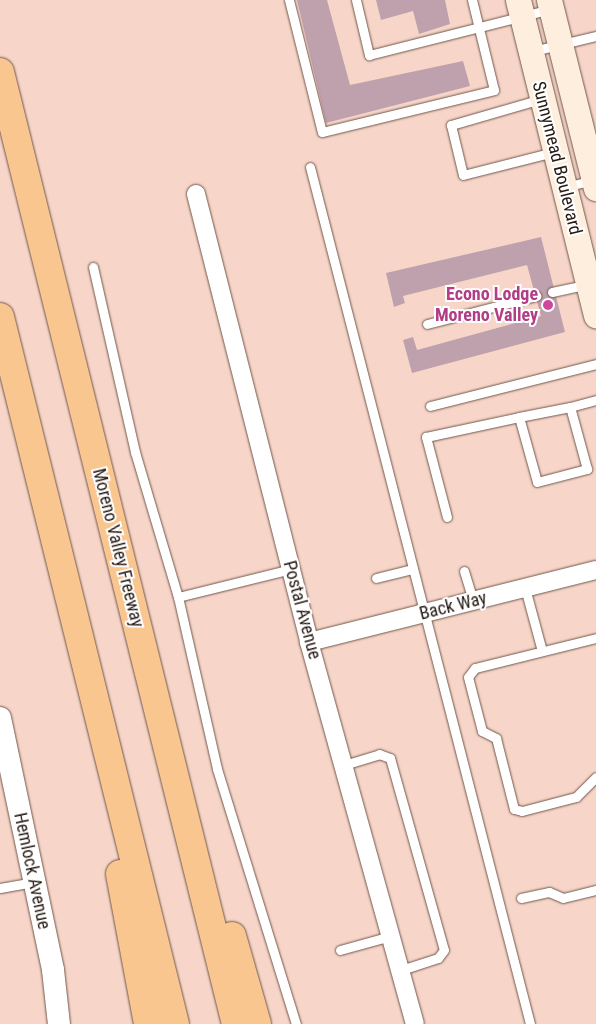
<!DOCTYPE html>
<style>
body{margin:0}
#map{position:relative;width:596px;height:1024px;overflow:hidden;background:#f7d6c9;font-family:"Roboto Condensed",sans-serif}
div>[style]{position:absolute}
.building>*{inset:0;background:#bfa0ad}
.roads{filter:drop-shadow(0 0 1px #71564b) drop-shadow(0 0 1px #71564b)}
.service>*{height:9px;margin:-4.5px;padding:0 4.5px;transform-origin:4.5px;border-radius:4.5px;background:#fff}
.minor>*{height:18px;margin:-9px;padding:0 9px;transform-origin:9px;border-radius:9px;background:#fff}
.tertiary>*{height:22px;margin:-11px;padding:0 11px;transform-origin:11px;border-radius:11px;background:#fff}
.secondary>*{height:25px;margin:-12.5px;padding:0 12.5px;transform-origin:12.5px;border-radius:12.5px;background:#feeedd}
.motorway>*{height:28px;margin:-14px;padding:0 14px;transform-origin:14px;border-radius:14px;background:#fac68f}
.dots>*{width:14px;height:14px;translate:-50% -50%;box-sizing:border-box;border:2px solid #fff;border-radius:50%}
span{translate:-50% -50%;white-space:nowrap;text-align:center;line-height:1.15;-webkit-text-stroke:4px #fff;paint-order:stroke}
.street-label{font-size:18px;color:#241914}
.hotel-label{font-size:18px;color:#b23c85;font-weight:700}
.right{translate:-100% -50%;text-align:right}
</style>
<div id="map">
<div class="building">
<i style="clip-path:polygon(297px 0,327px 0,350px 85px,463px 61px,470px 86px,326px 123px)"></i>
<i style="clip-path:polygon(376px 0,445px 0,450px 24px,419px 34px,413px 11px,381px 20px)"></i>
<i style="clip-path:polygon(541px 237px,565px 332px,412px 373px,403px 340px,413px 337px,417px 350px,541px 316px,527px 265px,403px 296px,405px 303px,394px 307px,386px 273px)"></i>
</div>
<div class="roads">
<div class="service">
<i style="left:289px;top:0;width:136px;rotate:76deg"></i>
<i style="left:322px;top:132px;width:177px;rotate:-13.7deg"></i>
<i style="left:494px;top:90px;width:93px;rotate:-103.7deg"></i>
<i style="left:356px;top:0;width:57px;rotate:76.7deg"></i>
<i style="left:369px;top:55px;width:188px;rotate:-14.2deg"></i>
<i style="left:533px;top:51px;width:65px;rotate:-13.4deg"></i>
<i style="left:541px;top:99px;width:94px;rotate:163.9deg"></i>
<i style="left:451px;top:125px;width:51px;rotate:76.5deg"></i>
<i style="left:463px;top:175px;width:93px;rotate:-14.3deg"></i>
<i style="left:310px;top:167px;width:885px;rotate:75.6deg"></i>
<i style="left:565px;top:187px;width:30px;rotate:-14deg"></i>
<i style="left:93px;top:267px;width:190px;rotate:77.2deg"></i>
<i style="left:135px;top:452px;width:151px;rotate:73.5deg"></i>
<i style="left:178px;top:597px;width:116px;rotate:-13.9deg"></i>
<i style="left:552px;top:292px;width:35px;rotate:-12deg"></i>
<i style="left:427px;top:324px;width:113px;rotate:-14.4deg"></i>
<i style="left:430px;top:406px;width:171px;rotate:-14.2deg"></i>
<i style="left:519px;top:417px;width:52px;rotate:-11.1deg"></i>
<i style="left:447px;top:517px;width:83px;rotate:-104.7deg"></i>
<i style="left:426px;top:437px;width:95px;rotate:-12.1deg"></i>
<i style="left:519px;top:417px;width:67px;rotate:74.5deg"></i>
<i style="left:537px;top:482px;width:52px;rotate:-14.6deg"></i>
<i style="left:587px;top:469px;width:64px;rotate:-105.3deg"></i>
<i style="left:570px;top:407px;width:27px;rotate:-15deg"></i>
<i style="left:464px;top:571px;width:31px;rotate:73deg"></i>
<i style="left:376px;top:578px;width:38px;rotate:-14deg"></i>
<i style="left:525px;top:588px;width:65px;rotate:74.9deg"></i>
<i style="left:178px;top:597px;width:176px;rotate:77.2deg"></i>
<i style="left:217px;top:769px;width:267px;rotate:72.8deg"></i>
<i style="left:596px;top:638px;width:125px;rotate:166.1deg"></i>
<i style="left:475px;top:668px;width:11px;rotate:128deg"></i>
<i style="left:468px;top:677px;width:56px;rotate:75.5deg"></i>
<i style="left:482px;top:731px;width:16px;rotate:27deg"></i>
<i style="left:496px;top:738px;width:73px;rotate:75.8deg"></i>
<i style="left:514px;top:809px;width:8px;rotate:14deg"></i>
<i style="left:522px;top:811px;width:56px;rotate:-14.5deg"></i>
<i style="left:576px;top:797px;width:28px;rotate:-45deg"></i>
<i style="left:344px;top:765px;width:37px;rotate:-17deg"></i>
<i style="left:379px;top:754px;width:12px;rotate:20deg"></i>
<i style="left:390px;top:758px;width:199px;rotate:74.3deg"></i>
<i style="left:444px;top:950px;width:10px;rotate:127deg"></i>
<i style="left:438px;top:958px;width:40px;rotate:162deg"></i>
<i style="left:0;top:888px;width:35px;rotate:-10deg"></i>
<i style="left:521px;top:898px;width:29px;rotate:-12deg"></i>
<i style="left:549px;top:892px;width:15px;rotate:23deg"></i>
<i style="left:563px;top:898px;width:34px;rotate:-14deg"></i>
<i style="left:340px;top:950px;width:53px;rotate:-15.4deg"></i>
</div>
<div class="minor">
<i style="left:196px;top:194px;width:462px;rotate:75.8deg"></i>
<i style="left:309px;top:642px;width:396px;rotate:74.5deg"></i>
<i style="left:309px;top:642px;width:296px;rotate:-14.1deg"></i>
</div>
<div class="tertiary">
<i style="left:0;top:718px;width:258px;rotate:78.1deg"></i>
<i style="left:53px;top:970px;width:54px;rotate:83.7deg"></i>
</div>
<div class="secondary">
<i style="left:518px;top:0;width:325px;rotate:76.1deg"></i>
<i style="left:549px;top:0;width:194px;rotate:76deg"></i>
</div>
<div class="motorway">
<i style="left:0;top:72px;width:981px;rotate:76.08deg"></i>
<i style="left:0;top:317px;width:728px;rotate:76.1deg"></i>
<i style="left:120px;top:874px;width:153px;rotate:79.4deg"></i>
<i style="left:232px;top:936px;width:91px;rotate:74.1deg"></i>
</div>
</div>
<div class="dots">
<i style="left:548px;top:305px;background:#d1479c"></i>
</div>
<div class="street-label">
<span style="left:557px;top:158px;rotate:76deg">Sunnymead Boulevard</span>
<span style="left:118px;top:548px;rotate:76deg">Moreno Valley Freeway</span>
<span style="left:453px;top:606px;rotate:-14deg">Back Way</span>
<span style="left:302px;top:610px;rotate:75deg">Postal Avenue</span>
<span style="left:32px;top:871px;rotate:78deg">Hemlock Avenue</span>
</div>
<div class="hotel-label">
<span class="right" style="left:538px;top:305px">Econo Lodge<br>Moreno Valley</span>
</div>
</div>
